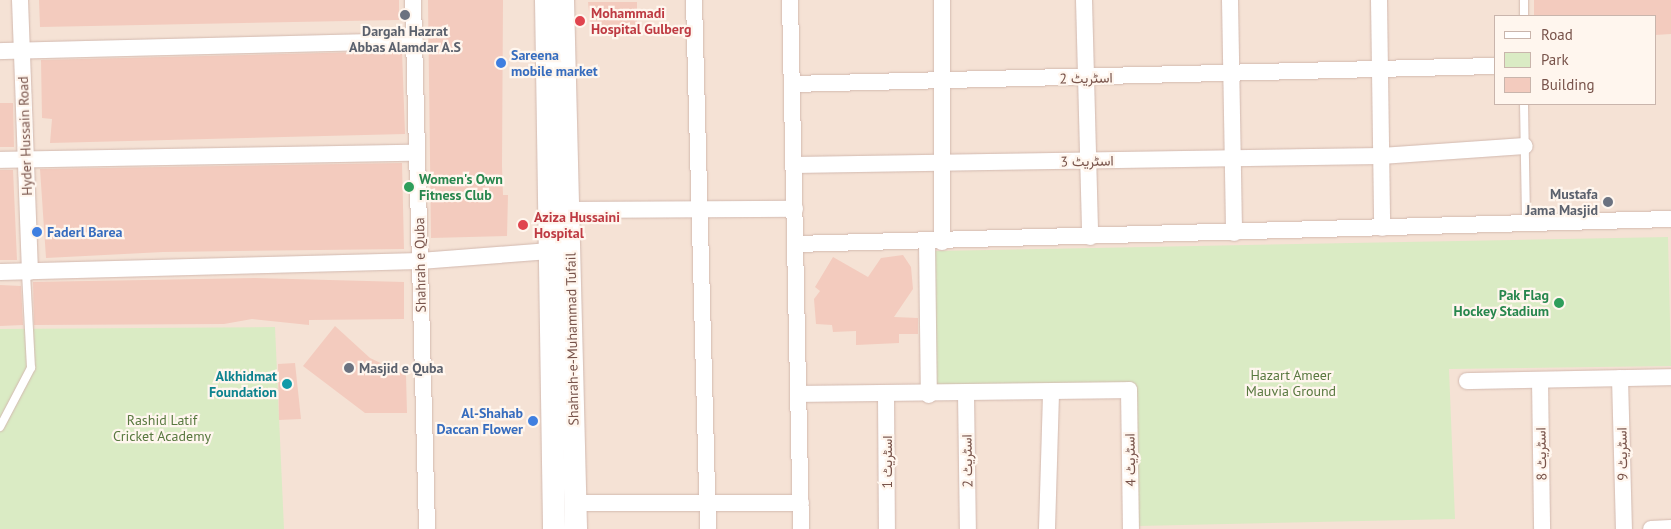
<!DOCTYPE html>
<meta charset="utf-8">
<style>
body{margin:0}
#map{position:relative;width:1671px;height:529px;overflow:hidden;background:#fdf1e7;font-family:"PT Sans",Vazirmatn,sans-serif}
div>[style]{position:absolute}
.residential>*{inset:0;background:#f5e2d5}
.green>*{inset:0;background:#daebc4}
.building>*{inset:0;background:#f3cbbe}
.roads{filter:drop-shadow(0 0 1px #d2b9af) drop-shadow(0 0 1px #d2b9af)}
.service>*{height:8px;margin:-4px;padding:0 4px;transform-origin:4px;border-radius:4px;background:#fff}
.minor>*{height:16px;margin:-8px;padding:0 8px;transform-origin:8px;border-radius:8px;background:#fff}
.secondary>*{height:22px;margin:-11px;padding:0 11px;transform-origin:11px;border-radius:11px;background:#fff}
.dots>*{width:14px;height:14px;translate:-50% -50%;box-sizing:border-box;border:2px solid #fff6ee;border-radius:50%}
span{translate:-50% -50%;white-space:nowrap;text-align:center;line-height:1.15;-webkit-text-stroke:4.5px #fff6ee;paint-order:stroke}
.health-label{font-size:14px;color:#be3a42;font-weight:700}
.left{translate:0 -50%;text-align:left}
.worship-label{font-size:14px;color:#5b616d;font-weight:700}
.right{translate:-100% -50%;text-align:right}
.shop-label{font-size:14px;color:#366cbe;font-weight:700}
.street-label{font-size:14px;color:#78534a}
.leisure-label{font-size:14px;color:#27864d;font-weight:700}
.park-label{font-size:14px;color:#58783f}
.culture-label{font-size:14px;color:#0d838f;font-weight:700}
.legend{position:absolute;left:1494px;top:15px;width:162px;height:90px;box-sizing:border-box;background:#fff6ee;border:1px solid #c9b5ac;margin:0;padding:6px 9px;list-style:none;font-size:15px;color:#78534a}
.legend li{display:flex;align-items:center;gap:10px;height:25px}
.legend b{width:25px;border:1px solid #c9b5ac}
</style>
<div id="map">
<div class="residential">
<i style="clip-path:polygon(evenodd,0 0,1671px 0,1671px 529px,0 529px,0 0,1495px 16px,1655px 16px,1655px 104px,1495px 104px,1495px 16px)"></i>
</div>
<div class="green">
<i style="clip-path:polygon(1668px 237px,1671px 366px,1449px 369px,1455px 519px,1137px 526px,1132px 384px,935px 386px,933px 251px)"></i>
<i style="clip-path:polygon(275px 327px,284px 529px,0 529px,0 329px)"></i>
</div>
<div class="building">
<i style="clip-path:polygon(39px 0,399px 0,399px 20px,40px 27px)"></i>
<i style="clip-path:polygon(428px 0,503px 0,502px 166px,503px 195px,508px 195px,507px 236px,431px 238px)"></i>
<i style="clip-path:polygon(1534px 0,1671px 0,1671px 34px,1655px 35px,1655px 16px,1534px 16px)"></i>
<i style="clip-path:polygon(588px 2px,637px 2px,637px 29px,591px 29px)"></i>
<i style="clip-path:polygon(402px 51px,405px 134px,50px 143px,52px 119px,42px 118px,41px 60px)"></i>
<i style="clip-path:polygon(0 103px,13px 103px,14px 147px,0 147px)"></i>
<i style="clip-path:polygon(402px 163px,404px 249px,163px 252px,46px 258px,40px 169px)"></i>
<i style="clip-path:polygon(0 170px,13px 170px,17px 260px,0 260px)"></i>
<i style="clip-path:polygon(903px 255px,911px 267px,913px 289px,894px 317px,918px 318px,918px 334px,899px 334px,899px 343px,856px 345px,856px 331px,833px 332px,832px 325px,816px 324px,814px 299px,820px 291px,815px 287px,833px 257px,868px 277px,881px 258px)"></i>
<i style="clip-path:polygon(255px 278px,404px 282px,404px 319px,309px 320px,309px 325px,252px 319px,224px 324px,34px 325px,33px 282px)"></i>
<i style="clip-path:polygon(0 285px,21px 286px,23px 325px,0 326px)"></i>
<i style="clip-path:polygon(335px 326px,370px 358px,406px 375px,407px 413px,365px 413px,303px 366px)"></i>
<i style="clip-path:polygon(295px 363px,301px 419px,279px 420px,278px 364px)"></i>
</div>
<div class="roads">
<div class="service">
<i style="left:1524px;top:0;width:16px;rotate:90deg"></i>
<i style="left:1524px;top:104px;width:120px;rotate:89deg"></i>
<i style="left:0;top:427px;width:67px;rotate:-62.3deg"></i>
<i style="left:31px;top:368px;width:97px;rotate:-93deg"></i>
</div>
<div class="minor">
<i style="left:20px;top:0;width:272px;rotate:87.9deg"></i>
<i style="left:413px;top:0;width:529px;rotate:88.48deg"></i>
<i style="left:694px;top:0;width:529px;rotate:88.48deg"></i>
<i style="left:790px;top:0;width:529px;rotate:88.81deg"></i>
<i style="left:942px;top:0;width:242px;rotate:90deg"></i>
<i style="left:1084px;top:0;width:237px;rotate:88.5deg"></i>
<i style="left:1230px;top:0;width:233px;rotate:89deg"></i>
<i style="left:1379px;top:0;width:228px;rotate:89.2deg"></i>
<i style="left:0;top:51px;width:415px;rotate:-1.4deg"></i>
<i style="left:792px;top:84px;width:703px;rotate:-1.47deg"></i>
<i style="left:0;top:160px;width:417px;rotate:-1deg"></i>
<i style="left:794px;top:165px;width:587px;rotate:-0.88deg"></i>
<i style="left:1381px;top:156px;width:144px;rotate:-4deg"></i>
<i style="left:570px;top:210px;width:225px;rotate:-0.3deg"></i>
<i style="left:927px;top:242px;width:153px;rotate:89.3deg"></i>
<i style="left:796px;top:244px;width:875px;rotate:-1.64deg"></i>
<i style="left:0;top:272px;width:420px;rotate:-1.5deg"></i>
<i style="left:420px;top:261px;width:130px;rotate:-4.4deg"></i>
<i style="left:1620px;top:378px;width:151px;rotate:88.5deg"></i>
<i style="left:1540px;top:380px;width:149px;rotate:89.2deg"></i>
<i style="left:1467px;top:381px;width:204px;rotate:-1.1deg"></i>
<i style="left:802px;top:394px;width:327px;rotate:-0.7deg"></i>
<i style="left:1129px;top:390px;width:139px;rotate:89.2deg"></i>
<i style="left:966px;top:394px;width:135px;rotate:89.2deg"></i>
<i style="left:886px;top:396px;width:133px;rotate:89.6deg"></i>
<i style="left:576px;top:503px;width:225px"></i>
<i style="left:1047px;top:529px;width:135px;rotate:-88.3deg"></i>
<i style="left:1651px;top:529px;width:20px;rotate:-3deg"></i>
</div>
<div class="secondary">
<i style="left:546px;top:0;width:529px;rotate:89.13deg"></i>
<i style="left:563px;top:0;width:529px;rotate:88.59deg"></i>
</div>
</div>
<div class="dots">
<i style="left:405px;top:15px;background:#6b7280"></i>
<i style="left:580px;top:21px;background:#e0444e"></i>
<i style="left:501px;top:63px;background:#3f7fe0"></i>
<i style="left:409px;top:187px;background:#2e9e5b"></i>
<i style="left:1608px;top:202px;background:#6b7280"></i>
<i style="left:523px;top:225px;background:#e0444e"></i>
<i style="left:37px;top:232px;background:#3f7fe0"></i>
<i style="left:1559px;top:303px;background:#2e9e5b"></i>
<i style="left:349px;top:368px;background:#6b7280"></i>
<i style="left:287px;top:384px;background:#0f9aa8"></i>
<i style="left:533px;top:421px;background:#3f7fe0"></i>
</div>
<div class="health-label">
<span class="left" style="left:591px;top:21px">Mohammadi<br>Hospital Gulberg</span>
<span class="left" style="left:534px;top:225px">Aziza Hussaini<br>Hospital</span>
</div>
<div class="worship-label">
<span style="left:405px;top:39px">Dargah Hazrat<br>Abbas Alamdar A.S</span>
<span class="right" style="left:1598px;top:202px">Mustafa<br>Jama Masjid</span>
<span class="left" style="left:359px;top:368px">Masjid e Quba</span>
</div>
<div class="shop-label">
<span class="left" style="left:511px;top:63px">Sareena<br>mobile market</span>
<span class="left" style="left:47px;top:232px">Faderl Barea</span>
<span class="right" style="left:523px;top:421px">Al-Shahab<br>Daccan Flower</span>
</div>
<div class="street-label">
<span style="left:1086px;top:78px;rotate:-1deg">اسٹریٹ 2</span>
<span style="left:25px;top:136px;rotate:-92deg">Hyder Hussain Road</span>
<span style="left:1087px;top:161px;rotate:-1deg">اسٹریٹ 3</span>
<span style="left:420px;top:265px;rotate:-91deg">Shahrah e Quba</span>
<span style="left:572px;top:339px;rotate:-91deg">Shahrah-e-Muhammad Tufail</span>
<span style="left:1541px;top:454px;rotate:-91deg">اسٹریٹ 8</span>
<span style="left:1622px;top:454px;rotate:-91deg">اسٹریٹ 9</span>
<span style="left:1130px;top:460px;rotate:-91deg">اسٹریٹ 4</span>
<span style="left:967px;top:461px;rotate:-91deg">اسٹریٹ 2</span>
<span style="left:887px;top:462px;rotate:-90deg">اسٹریٹ 1</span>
</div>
<div class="leisure-label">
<span class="left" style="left:419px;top:187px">Women's Own<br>Fitness Club</span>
<span class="right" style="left:1549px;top:303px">Pak Flag<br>Hockey Stadium</span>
</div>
<div class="park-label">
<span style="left:1291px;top:383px">Hazart Ameer<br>Mauvia Ground</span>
<span style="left:162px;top:428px">Rashid Latif<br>Cricket Academy</span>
</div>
<div class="culture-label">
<span class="right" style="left:277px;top:384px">Alkhidmat<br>Foundation</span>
</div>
<ul class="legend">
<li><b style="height:6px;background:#fff"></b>Road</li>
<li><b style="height:14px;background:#daebc4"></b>Park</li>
<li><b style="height:14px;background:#f3cbbe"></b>Building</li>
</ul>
</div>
